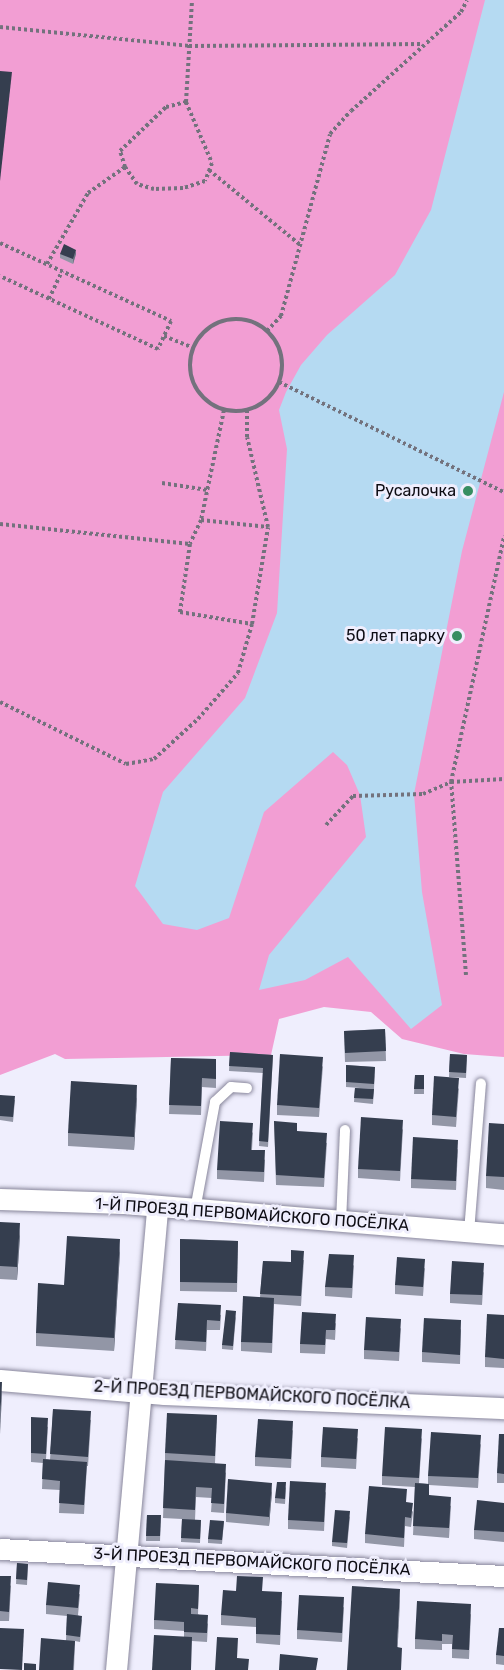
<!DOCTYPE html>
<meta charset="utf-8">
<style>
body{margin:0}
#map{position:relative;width:504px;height:1670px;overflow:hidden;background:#efeefd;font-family:Rubik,sans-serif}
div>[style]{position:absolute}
.green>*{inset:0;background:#f29ed3}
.water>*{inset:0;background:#b5daf2}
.path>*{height:4px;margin-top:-2px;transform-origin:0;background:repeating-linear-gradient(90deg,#73727d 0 3px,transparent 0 6px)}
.path>.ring{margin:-2px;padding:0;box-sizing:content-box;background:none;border:4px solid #73727d;border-radius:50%}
.roads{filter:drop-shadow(0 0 2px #88869b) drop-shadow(0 0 2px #88869b)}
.lane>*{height:10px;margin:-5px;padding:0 5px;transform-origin:5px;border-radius:5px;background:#fff}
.street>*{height:21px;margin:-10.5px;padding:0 10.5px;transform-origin:10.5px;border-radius:10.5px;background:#fff}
.wall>*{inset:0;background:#9296a6}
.shaded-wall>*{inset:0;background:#6d7383}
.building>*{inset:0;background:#353e4f}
.dots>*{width:16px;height:16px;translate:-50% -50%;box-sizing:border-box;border:3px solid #efeefd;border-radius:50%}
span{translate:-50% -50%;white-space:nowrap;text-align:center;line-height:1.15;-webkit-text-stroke:6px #efeefd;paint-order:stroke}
.poi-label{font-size:16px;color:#0d0c13}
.right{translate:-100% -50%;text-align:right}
.street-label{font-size:16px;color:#0d0c13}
</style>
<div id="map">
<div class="green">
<i style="clip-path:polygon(0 0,504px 0,504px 1057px,464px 1054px,402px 1039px,371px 1012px,324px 1007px,279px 1019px,271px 1055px,65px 1059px,55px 1054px,0 1075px)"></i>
</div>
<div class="water">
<i style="clip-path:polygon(485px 0,504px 0,504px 392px,462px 551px,414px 794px,422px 892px,442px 1005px,411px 1029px,348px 957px,305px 980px,259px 990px,269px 955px,366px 837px,360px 795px,347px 765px,333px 752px,264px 812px,229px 918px,197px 930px,163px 924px,135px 886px,163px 792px,245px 698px,277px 613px,287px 449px,279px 410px,286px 392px,301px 365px,327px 335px,395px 275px,431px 210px)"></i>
</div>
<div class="path">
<i style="left:0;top:27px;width:190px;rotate:5.7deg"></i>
<i style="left:189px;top:46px;width:233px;rotate:-0.5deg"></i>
<i style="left:186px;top:102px;width:66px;rotate:66.9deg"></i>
<i style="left:212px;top:163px;width:19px;rotate:111deg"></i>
<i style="left:205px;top:181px;width:23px;rotate:162deg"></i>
<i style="left:183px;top:188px;width:29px;rotate:178deg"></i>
<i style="left:154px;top:189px;width:18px;rotate:-164deg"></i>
<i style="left:137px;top:184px;width:21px;rotate:-125deg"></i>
<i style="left:125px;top:167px;width:17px;rotate:-107deg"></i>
<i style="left:120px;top:151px;width:64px;rotate:-43.7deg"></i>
<i style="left:166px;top:107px;width:21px;rotate:-14deg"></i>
<i style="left:186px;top:102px;width:102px;rotate:-86.6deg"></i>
<i style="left:209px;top:170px;width:117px;rotate:39.4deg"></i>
<i style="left:0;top:243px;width:188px;rotate:24.5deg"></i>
<i style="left:171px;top:321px;width:31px;rotate:115deg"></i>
<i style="left:158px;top:349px;width:174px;rotate:-155.2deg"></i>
<i style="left:47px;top:264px;width:82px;rotate:-60deg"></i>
<i style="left:88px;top:193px;width:45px;rotate:-35.1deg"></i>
<i style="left:49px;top:299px;width:31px;rotate:-65deg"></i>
<i class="ring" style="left:190px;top:319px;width:88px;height:88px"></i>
<i style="left:267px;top:331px;width:21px;rotate:-47deg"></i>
<i style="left:281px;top:316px;width:188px;rotate:-74.9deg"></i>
<i style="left:330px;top:134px;width:31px;rotate:-48deg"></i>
<i style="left:351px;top:111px;width:148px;rotate:-42deg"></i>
<i style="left:461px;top:12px;width:13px;rotate:-63deg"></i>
<i style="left:164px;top:336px;width:31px;rotate:22deg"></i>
<i style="left:279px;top:382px;width:250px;rotate:26.1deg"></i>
<i style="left:224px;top:410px;width:112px;rotate:101.8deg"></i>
<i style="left:201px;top:520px;width:26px;rotate:115deg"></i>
<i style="left:190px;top:544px;width:69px;rotate:98.4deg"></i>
<i style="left:180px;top:612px;width:73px;rotate:9.5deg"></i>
<i style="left:162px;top:483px;width:46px;rotate:8.8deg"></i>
<i style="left:201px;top:520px;width:67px;rotate:6deg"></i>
<i style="left:0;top:524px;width:191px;rotate:6deg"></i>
<i style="left:0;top:702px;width:140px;rotate:26.2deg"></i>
<i style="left:126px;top:764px;width:28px;rotate:-10deg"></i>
<i style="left:154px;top:759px;width:59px;rotate:-42.3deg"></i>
<i style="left:198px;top:719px;width:61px;rotate:-49deg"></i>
<i style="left:238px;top:673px;width:51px;rotate:-74.1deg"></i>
<i style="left:252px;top:624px;width:98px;rotate:-80.6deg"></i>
<i style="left:268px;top:527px;width:92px;rotate:-103.1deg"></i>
<i style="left:247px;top:437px;width:27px;rotate:-90deg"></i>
<i style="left:326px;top:825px;width:40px;rotate:-47deg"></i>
<i style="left:353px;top:796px;width:70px;rotate:-1.6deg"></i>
<i style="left:423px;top:794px;width:30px;rotate:-23deg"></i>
<i style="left:451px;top:782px;width:252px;rotate:-77.8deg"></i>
<i style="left:466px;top:975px;width:194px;rotate:-94.4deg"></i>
<i style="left:451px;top:782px;width:53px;rotate:-3.2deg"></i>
</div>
<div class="roads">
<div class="lane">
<i style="left:195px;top:1210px;width:110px;rotate:-79.5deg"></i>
<i style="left:215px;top:1102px;width:22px;rotate:-43deg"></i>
<i style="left:231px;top:1087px;width:16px;rotate:4deg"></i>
<i style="left:341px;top:1222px;width:92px;rotate:-87.5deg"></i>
<i style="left:469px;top:1232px;width:149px;rotate:-85.4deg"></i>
</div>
<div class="street">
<i style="left:0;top:1199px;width:124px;rotate:1.8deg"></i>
<i style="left:124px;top:1203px;width:381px;rotate:4.7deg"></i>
<i style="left:0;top:1380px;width:165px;rotate:4.9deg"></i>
<i style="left:164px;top:1394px;width:340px;rotate:2.4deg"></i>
<i style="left:0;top:1549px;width:505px;rotate:3.07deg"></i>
<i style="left:116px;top:1670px;width:465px;rotate:-84.9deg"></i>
</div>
</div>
<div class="wall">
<i style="clip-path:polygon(60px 254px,76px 254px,73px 264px,60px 258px)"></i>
<i style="clip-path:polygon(385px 1029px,386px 1061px,345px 1062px,344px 1031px)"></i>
<i style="clip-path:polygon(230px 1052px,273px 1055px,268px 1147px,259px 1146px,263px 1073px,229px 1071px)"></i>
<i style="clip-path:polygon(450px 1054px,467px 1055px,466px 1078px,449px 1077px)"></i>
<i style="clip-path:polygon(171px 1058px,216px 1059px,216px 1088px,202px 1087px,201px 1115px,169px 1114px)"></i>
<i style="clip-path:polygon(346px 1065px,375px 1067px,374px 1089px,346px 1087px)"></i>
<i style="clip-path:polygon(323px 1066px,319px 1117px,277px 1115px,277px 1105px)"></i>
<i style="clip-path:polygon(415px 1075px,424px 1075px,424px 1094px,414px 1094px)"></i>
<i style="clip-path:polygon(355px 1088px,374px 1089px,373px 1104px,354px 1102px)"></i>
<i style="clip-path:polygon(459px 1088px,456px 1127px,432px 1125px,432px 1115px)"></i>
<i style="clip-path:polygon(0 1095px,15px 1100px,13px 1122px,0 1120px)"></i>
<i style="clip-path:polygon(137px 1098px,134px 1150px,68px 1146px,68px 1133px)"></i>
<i style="clip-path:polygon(274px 1121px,297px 1132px,327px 1143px,324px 1187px,276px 1185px)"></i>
<i style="clip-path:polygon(504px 1124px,504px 1190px,486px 1188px,486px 1176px)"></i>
<i style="clip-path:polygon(403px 1129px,400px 1181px,358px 1178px,358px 1169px)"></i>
<i style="clip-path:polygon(253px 1132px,252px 1150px,265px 1160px,264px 1182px,217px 1179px,217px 1170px)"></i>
<i style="clip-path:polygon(458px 1149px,456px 1190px,411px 1188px,411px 1179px)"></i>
<i style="clip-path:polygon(0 1222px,20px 1236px,17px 1280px,0 1279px)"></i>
<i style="clip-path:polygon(180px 1239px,238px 1241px,237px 1292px,180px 1291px)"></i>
<i style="clip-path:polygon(120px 1252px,114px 1351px,36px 1346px,36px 1333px,64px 1285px)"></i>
<i style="clip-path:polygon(304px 1260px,301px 1306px,274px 1304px,272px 1353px,241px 1351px,241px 1342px,260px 1297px,263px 1261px,291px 1262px)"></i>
<i style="clip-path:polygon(354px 1265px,352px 1298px,325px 1296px,325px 1287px)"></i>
<i style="clip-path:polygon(425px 1268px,423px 1296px,395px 1294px,395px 1285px)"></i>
<i style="clip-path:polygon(484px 1272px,482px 1305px,450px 1303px,450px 1294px)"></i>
<i style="clip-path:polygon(178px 1303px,221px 1315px,220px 1330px,207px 1330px,206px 1351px,175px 1349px)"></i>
<i style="clip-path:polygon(504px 1315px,504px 1368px,485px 1367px,485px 1357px)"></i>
<i style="clip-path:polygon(236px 1316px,233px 1350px,222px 1349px,222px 1345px)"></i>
<i style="clip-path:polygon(336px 1323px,335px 1340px,326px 1339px,325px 1354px,300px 1353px,300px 1344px)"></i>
<i style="clip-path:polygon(401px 1328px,399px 1361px,364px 1359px,364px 1350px)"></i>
<i style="clip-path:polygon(461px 1329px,460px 1364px,422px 1362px,422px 1352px)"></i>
<i style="clip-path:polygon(53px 1409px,91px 1420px,88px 1466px,87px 1466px,84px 1514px,59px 1513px,60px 1490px,42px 1489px,43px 1463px,31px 1462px,31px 1417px,48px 1427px,46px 1459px,50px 1460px)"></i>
<i style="clip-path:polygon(217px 1415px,215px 1463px,226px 1473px,224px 1513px,211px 1512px,212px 1498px,196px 1497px,195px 1520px,201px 1520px,200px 1543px,181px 1542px,182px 1519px,163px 1518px,165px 1462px,165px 1453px)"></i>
<i style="clip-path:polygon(293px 1430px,291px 1468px,255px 1466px,255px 1457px)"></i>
<i style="clip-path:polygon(504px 1434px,504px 1483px,497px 1483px,497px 1473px)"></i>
<i style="clip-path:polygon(358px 1438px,356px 1469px,321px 1467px,321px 1457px)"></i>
<i style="clip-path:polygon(422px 1438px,419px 1483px,428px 1484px,428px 1476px,481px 1444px,478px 1488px,429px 1485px,429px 1495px,451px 1506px,449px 1538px,413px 1535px,415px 1487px,382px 1485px,382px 1476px)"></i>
<i style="clip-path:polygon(286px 1487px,285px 1504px,275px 1503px,275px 1498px)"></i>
<i style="clip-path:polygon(272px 1492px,269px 1526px,226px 1522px,226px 1513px)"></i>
<i style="clip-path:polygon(326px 1492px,324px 1531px,288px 1529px,288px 1520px)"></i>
<i style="clip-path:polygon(407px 1503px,413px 1512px,411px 1527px,405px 1526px,404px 1547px,365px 1543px,365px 1534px)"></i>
<i style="clip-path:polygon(504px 1503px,504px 1542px,474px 1539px,474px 1530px)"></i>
<i style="clip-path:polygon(147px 1515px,161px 1515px,160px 1541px,146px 1541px)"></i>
<i style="clip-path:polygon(350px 1516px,347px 1548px,332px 1546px,332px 1542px)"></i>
<i style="clip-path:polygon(224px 1521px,222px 1544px,208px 1543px,208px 1539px)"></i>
<i style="clip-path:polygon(17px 1563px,28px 1564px,27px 1585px,16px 1584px)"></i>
<i style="clip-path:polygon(0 1576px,11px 1586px,9px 1621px,0 1621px)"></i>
<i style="clip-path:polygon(199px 1585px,198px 1614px,208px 1624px,207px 1642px,192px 1641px,184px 1637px,184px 1631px,154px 1629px,154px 1620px)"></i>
<i style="clip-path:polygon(262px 1591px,282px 1601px,280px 1645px,256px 1643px,256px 1627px,221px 1625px,221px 1615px)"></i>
<i style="clip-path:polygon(80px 1594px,78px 1615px,82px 1620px,80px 1642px,75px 1641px,74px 1670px,39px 1670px,66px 1640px,67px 1616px,46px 1614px,46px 1605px)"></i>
<i style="clip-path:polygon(344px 1607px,342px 1642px,297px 1639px,297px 1630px)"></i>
<i style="clip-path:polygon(471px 1614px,469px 1659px,452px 1658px,452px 1644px,442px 1644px,442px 1650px,415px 1649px,415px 1639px)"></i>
<i style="clip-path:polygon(504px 1628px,504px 1665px,496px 1664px,496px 1655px)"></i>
</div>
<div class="shaded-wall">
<i style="clip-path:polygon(76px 250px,76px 254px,73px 264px,73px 259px)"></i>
<i style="clip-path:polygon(137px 1085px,137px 1098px,134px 1150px,134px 1137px)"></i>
<i style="clip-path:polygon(20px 1223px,20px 1236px,17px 1280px,17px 1267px)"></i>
<i style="clip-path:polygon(120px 1239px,120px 1252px,114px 1351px,114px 1338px)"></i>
<i style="clip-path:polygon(2px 1382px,2px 1395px,0 1434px,0 1421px)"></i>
<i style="clip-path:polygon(272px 1483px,272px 1492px,269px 1526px,269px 1517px)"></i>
<i style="clip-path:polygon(400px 1589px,400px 1601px,397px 1660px,397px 1647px)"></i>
</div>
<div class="building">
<i style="clip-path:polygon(0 71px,12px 72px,0 181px)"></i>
<i style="clip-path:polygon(64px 244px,76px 250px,73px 259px,60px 254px)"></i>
<i style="clip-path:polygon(385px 1029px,386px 1051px,345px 1053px,344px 1031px)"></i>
<i style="clip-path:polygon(230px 1052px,273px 1055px,268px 1142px,259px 1141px,263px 1068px,229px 1066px)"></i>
<i style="clip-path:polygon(280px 1054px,323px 1057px,319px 1108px,277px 1105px)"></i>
<i style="clip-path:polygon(450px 1054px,467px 1055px,466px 1073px,449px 1072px)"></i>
<i style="clip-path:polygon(171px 1058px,216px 1059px,216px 1079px,202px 1078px,201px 1106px,169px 1105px)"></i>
<i style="clip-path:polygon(346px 1065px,375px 1067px,374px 1084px,346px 1082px)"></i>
<i style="clip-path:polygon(415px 1075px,424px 1075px,424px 1089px,414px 1089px)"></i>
<i style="clip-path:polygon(434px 1076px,459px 1078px,456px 1117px,432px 1115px)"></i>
<i style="clip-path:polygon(71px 1081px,137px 1085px,134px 1137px,68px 1133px)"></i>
<i style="clip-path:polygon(355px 1088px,374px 1089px,373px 1099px,354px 1098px)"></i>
<i style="clip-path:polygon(0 1095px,15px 1096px,13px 1117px,0 1116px)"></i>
<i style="clip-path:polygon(361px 1117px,403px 1120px,400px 1171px,358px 1169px)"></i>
<i style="clip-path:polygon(220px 1121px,253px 1123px,251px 1150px,265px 1150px,264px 1172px,217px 1170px)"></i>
<i style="clip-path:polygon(274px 1121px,297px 1123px,297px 1131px,327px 1133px,324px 1178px,276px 1175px)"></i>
<i style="clip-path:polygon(489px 1123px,504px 1124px,504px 1177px,486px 1176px)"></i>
<i style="clip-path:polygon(413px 1137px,458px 1140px,456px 1181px,411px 1179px)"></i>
<i style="clip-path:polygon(0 1222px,20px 1223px,17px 1267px,0 1266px)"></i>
<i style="clip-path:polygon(67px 1236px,120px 1239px,114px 1338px,36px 1333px,38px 1283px,64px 1285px)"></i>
<i style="clip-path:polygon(180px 1239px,238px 1241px,237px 1283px,180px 1282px)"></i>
<i style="clip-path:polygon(291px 1250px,304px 1251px,301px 1296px,260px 1294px,263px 1261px,291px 1262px)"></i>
<i style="clip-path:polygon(329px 1254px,354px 1255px,352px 1288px,325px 1287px)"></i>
<i style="clip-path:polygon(397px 1257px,425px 1259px,423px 1287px,395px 1285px)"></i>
<i style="clip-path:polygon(452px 1261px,484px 1263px,482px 1295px,450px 1294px)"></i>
<i style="clip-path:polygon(243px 1296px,274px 1298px,272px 1343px,241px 1342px)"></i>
<i style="clip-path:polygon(178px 1303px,221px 1305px,220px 1321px,207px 1320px,206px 1342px,175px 1340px)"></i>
<i style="clip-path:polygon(226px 1310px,236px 1311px,233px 1346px,222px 1345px)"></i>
<i style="clip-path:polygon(302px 1312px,336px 1314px,335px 1330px,326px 1330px,325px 1345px,300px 1344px)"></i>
<i style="clip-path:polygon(487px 1314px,504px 1315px,504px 1359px,485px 1357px)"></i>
<i style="clip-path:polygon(366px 1317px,401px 1319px,399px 1352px,364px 1350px)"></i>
<i style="clip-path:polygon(424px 1318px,461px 1320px,460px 1355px,422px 1352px)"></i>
<i style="clip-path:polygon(0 1382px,2px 1382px,0 1421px)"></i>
<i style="clip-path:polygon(53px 1409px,91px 1411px,88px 1457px,50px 1454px)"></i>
<i style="clip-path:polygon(167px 1413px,217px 1415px,215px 1456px,165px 1453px)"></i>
<i style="clip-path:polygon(31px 1417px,48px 1418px,46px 1454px,31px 1453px)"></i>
<i style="clip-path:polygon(258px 1419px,293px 1421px,291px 1459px,255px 1457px)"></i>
<i style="clip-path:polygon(323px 1427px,358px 1429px,356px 1459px,321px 1457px)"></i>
<i style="clip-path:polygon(385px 1427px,422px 1429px,419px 1478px,382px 1476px)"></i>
<i style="clip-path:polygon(431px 1432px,481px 1435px,478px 1478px,428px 1476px)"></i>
<i style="clip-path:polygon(499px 1434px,504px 1434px,504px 1474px,497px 1473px)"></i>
<i style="clip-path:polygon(43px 1459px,87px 1462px,84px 1505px,59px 1503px,60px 1481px,42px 1479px)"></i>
<i style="clip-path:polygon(165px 1460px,226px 1464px,224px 1504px,211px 1503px,212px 1488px,196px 1487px,195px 1510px,163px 1508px)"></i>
<i style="clip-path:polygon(228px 1479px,272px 1483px,269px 1517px,226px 1513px)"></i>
<i style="clip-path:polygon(290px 1481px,326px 1483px,324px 1522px,288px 1520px)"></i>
<i style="clip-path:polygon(277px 1482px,286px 1482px,285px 1499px,275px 1498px)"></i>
<i style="clip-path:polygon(415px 1483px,429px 1484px,429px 1495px,451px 1497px,449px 1528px,413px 1526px)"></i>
<i style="clip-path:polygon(369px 1486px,407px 1489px,406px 1502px,413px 1503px,411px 1518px,405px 1517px,404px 1538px,365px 1534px)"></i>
<i style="clip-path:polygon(477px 1500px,504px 1503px,504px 1532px,474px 1530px)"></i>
<i style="clip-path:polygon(335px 1510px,350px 1511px,347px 1543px,332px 1542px)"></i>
<i style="clip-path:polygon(147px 1515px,161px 1515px,160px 1536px,146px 1536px)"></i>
<i style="clip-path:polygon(182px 1519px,201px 1520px,200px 1539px,181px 1538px)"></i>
<i style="clip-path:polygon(210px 1520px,224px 1521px,222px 1540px,208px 1539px)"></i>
<i style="clip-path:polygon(17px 1563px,28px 1564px,27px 1580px,16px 1579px)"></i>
<i style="clip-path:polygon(0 1576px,11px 1576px,9px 1612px,0 1611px)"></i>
<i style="clip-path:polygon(237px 1576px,263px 1577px,262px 1591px,282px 1592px,280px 1635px,256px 1634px,256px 1618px,221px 1615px,223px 1590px,236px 1591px)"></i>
<i style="clip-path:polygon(48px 1582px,80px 1585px,78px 1608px,46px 1605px)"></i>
<i style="clip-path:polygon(156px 1583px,199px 1585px,198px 1609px,191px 1608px,191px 1614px,208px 1615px,207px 1633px,184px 1632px,184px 1622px,154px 1620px)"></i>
<i style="clip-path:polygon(352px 1586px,400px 1589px,397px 1647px,402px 1648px,401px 1670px,347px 1670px)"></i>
<i style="clip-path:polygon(299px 1595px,344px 1597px,342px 1633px,297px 1630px)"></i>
<i style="clip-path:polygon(417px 1601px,471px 1604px,469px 1650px,452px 1649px,453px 1635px,442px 1634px,442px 1641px,415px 1639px)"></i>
<i style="clip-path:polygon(67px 1614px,82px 1616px,80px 1637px,66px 1635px)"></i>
<i style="clip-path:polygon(0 1628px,24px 1629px,22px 1670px,0 1669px)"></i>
<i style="clip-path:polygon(499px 1628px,504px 1628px,504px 1656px,496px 1655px)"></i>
<i style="clip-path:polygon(154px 1635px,192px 1637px,191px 1670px,152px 1670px)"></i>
<i style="clip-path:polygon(217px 1637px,238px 1638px,237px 1658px,249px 1659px,248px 1670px,215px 1670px)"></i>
<i style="clip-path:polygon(41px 1638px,75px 1641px,73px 1670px,39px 1670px)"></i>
<i style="clip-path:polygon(280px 1654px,318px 1658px,316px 1670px,319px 1670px,279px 1670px)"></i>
<i style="clip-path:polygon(24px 1663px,36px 1664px,36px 1670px,24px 1670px)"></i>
</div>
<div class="dots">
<i style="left:468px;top:491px;background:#378e62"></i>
<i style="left:457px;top:636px;background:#378e62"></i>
</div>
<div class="poi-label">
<span class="right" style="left:456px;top:491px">Русалочка</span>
<span class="right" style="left:445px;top:636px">50 лет парку</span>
</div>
<div class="street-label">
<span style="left:252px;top:1215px;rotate:4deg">1-Й ПРОЕЗД ПЕРВОМАЙСКОГО ПОСЁЛКА</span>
<span style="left:252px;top:1395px;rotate:3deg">2-Й ПРОЕЗД ПЕРВОМАЙСКОГО ПОСЁЛКА</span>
<span style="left:252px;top:1562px;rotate:3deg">3-Й ПРОЕЗД ПЕРВОМАЙСКОГО ПОСЁЛКА</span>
</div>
</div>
